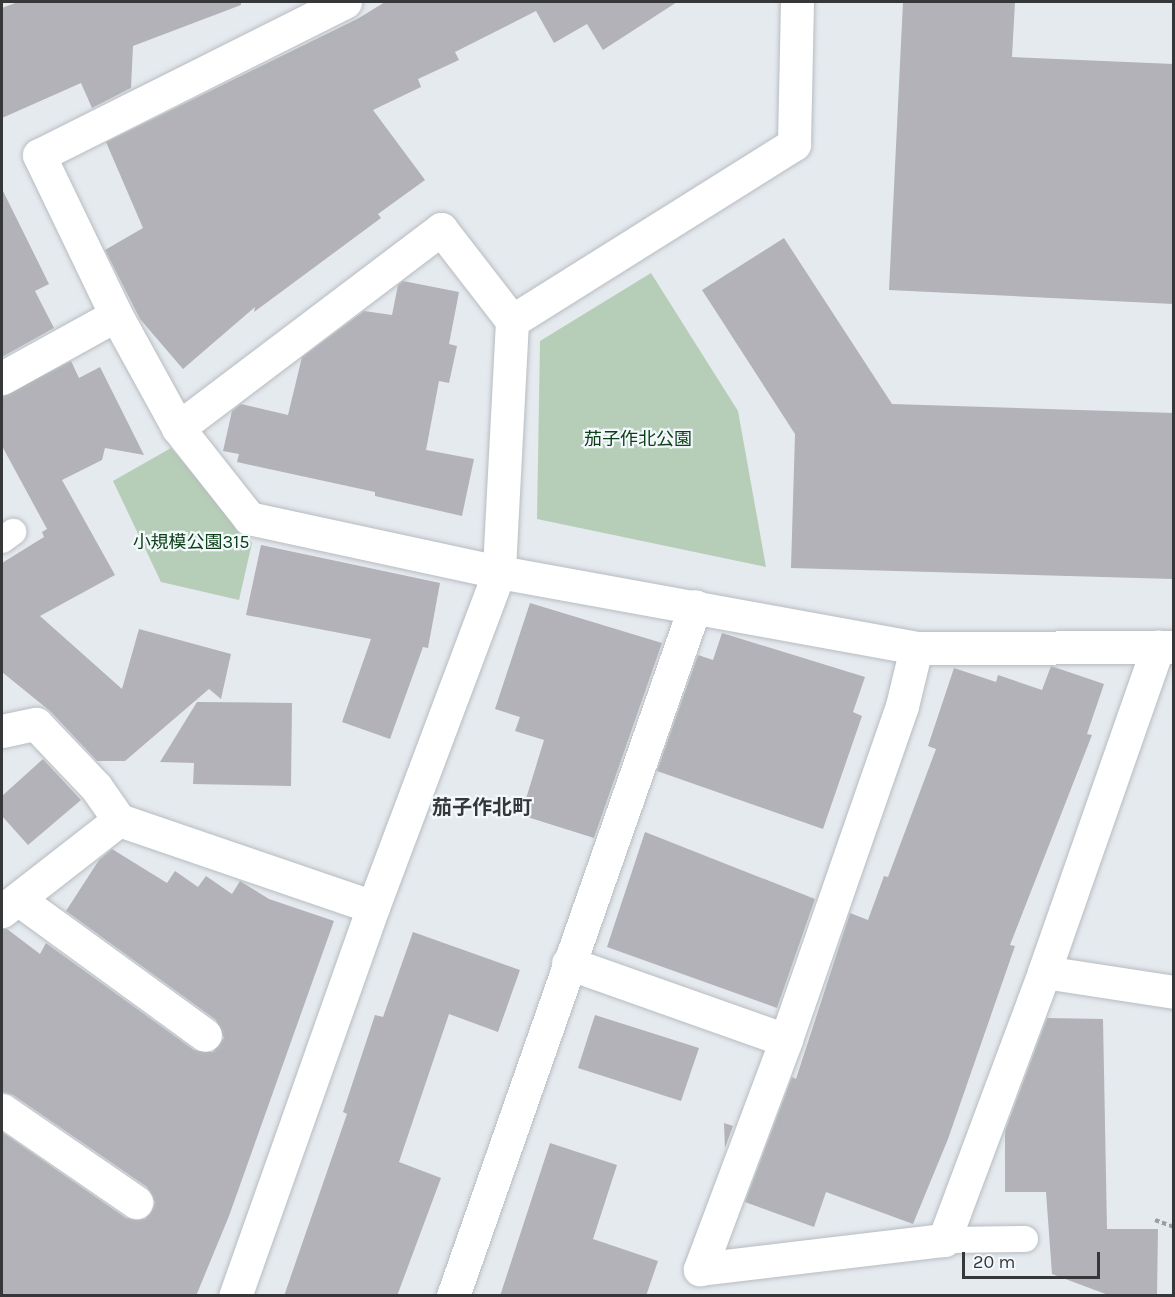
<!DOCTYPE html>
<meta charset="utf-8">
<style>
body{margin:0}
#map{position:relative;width:1175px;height:1297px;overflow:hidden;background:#e5eaef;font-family:Karla,"Noto Sans JP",sans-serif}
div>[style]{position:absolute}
.green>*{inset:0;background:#b6ceb7}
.building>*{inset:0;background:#b2b2b8}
.path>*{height:4px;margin-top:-2px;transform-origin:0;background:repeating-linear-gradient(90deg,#9b9fa3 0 4.5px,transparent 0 7.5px)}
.roads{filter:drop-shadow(0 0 2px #b7bcc0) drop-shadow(0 0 2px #b7bcc0)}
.service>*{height:26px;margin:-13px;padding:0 13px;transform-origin:13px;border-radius:13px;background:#fff}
.minor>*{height:33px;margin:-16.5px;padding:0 16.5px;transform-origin:16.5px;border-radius:16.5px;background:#fff}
span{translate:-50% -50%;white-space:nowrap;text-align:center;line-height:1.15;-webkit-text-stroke:4.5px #f3f8fc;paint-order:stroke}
.park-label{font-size:18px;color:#0c4117}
.neighbourhood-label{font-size:20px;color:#353739;font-weight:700}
.frame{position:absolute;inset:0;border:3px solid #353739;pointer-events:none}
.scale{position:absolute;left:962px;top:1252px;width:138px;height:27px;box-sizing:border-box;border:3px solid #353739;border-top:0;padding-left:8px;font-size:18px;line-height:21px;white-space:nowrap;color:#353739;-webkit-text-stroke:4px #f3f8fc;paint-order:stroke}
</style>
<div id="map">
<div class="green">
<i style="clip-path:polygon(651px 273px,738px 411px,766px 567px,537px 519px,540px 341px)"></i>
<i style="clip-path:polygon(171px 448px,252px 543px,239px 600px,161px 582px,113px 481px)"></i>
</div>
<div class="building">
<i style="clip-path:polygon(18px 2px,241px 2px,241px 5px,133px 46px,131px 88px,92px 108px,81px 83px,2px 118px,2px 8px)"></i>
<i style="clip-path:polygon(385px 2px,677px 2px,603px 50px,587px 24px,554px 43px,536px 11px,455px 52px,459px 60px,418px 79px,421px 87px,373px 110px,425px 180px,378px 214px,381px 218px,254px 312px,255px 307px,183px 369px,140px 319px,105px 250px,143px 228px,106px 142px,359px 18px)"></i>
<i style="clip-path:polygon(903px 2px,1015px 2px,1012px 57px,1173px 64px,1173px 304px,889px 290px)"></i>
<i style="clip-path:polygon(2px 189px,49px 284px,35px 291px,54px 328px,2px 357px)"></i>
<i style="clip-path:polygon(784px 238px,892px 404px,1173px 413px,1173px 579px,791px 568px,795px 434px,702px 290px)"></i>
<i style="clip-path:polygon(403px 281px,459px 292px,449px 344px,457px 346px,449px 383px,439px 381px,426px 450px,474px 459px,462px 516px,375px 496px,375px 492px,237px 462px,239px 454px,223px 451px,232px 411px,241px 404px,288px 415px,302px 357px,364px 311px,392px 315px,398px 285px)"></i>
<i style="clip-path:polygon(71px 361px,79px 378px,100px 367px,144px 455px,105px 448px,102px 460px,62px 480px,115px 575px,40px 616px,122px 689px,139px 629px,231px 654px,221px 699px,209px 689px,125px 761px,97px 761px,50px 711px,2px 672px,2px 563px,44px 537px,42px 532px,47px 529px,2px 446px,2px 397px)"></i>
<i style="clip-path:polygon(261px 545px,440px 583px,428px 648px,423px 647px,390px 739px,342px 722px,371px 639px,246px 615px)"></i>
<i style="clip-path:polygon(530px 603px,662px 643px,594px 838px,521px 815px,544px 740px,515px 731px,520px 717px,495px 709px)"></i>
<i style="clip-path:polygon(722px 633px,865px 677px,853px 712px,862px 716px,823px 829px,657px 771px,698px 655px,713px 660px)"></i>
<i style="clip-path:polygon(1051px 666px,1104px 684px,1087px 734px,1092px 735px,1010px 945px,1015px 946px,948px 1139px,913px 1224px,826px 1192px,814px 1227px,745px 1202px,792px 1077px,796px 1079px,850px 913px,868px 920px,884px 876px,888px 877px,936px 749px,928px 746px,954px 668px,996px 682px,998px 675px,1042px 690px)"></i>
<i style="clip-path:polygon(197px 702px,292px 703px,291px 786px,193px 784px,194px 763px,160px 762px)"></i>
<i style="clip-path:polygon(43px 759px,81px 800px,28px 845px,2px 816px,2px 796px)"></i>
<i style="clip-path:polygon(645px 832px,815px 899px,777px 1008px,607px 947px)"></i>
<i style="clip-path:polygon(112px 849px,167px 883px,175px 871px,198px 887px,206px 876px,232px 894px,240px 881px,269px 899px,334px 921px,229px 1216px,196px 1296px,2px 1296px,2px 1132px,126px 1218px,145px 1219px,155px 1203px,147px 1187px,13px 1095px,2px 1092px,2px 929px,7px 929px,40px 954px,46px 943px,194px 1050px,213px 1052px,224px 1038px,216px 1020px,66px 911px,99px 860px)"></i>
<i style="clip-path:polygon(413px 932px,520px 970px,498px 1032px,449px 1014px,399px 1162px,441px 1178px,397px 1296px,284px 1296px,347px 1114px,343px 1112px,375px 1015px,383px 1017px)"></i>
<i style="clip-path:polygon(595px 1015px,699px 1048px,681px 1101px,578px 1068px)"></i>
<i style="clip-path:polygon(1047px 1018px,1103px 1019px,1107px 1229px,1158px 1229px,1157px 1296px,1111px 1296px,1052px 1274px,1046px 1192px,1005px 1192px,1005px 1131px)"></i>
<i style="clip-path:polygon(724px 1123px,733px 1126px,725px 1148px)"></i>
<i style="clip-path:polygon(550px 1143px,617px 1165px,593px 1239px,658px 1261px,646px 1296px,500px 1296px)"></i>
</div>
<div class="path">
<i style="left:1155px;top:1220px;width:20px;rotate:20deg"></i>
</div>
<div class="roads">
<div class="service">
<i style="left:2px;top:540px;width:14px;rotate:-36deg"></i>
<i style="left:944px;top:1240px;width:81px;rotate:-0.7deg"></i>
</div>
<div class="minor">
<i style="left:345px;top:2px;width:342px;rotate:153.4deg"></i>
<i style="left:39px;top:155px;width:178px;rotate:64.3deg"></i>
<i style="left:116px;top:315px;width:129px;rotate:61.2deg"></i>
<i style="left:178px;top:428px;width:115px;rotate:51.7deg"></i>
<i style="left:249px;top:518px;width:256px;rotate:12.2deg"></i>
<i style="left:499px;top:572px;width:424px;rotate:10.3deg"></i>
<i style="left:916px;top:648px;width:258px;rotate:-0.2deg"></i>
<i style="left:512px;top:321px;width:333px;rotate:-32.1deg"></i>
<i style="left:794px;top:144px;width:142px;rotate:-88.8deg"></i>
<i style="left:2px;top:378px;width:130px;rotate:-28.9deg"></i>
<i style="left:178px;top:428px;width:330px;rotate:-37.1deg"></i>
<i style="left:441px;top:229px;width:116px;rotate:52.3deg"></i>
<i style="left:512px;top:321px;width:251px;rotate:93deg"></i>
<i style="left:499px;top:572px;width:358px;rotate:110.6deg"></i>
<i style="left:373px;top:907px;width:413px;rotate:109.5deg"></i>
<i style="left:916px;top:648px;width:60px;rotate:103.6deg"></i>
<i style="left:902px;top:706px;width:354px;rotate:109.2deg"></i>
<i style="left:786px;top:1040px;width:245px;rotate:110.6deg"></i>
<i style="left:700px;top:1269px;width:246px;rotate:-6.8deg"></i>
<i style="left:944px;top:1240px;width:286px;rotate:-69.5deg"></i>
<i style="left:1044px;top:972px;width:345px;rotate:-70.7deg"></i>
<i style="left:2px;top:731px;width:35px;rotate:-12deg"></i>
<i style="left:36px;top:724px;width:87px;rotate:46.4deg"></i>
<i style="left:96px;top:787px;width:40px;rotate:55.1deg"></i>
<i style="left:119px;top:820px;width:268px;rotate:18.9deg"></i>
<i style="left:18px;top:899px;width:231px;rotate:36deg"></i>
<i style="left:2px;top:911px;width:148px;rotate:-37.9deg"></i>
<i style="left:568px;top:963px;width:231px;rotate:19.5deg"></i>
<i style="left:1044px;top:972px;width:132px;rotate:8.7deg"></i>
<i style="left:2px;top:1110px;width:163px;rotate:34.5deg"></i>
<i style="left:453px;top:1296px;width:731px;rotate:-70.67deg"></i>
</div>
</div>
<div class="park-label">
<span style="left:638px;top:439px">茄子作北公園</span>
<span style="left:191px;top:542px">小規模公園315</span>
</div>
<div class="neighbourhood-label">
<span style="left:482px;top:807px">茄子作北町</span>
</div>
<div class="frame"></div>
<div class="scale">20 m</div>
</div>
